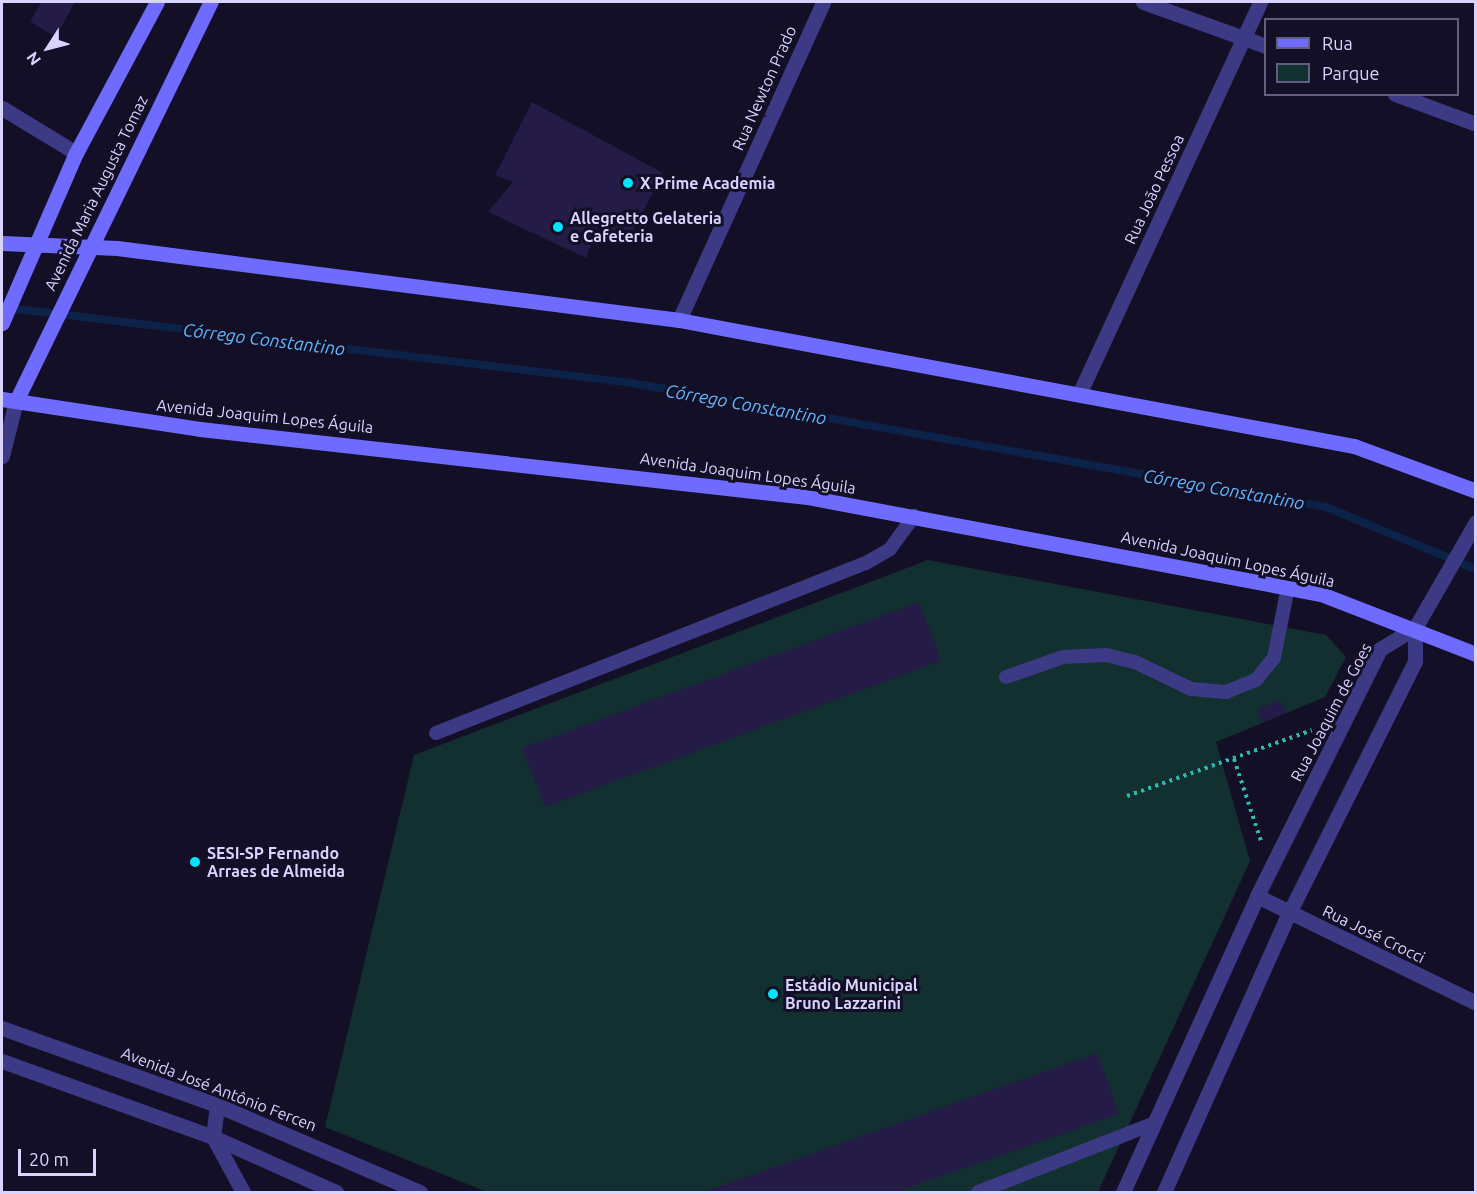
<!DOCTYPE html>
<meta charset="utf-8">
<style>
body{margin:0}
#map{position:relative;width:1477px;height:1194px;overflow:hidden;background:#130f26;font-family:Ubuntu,sans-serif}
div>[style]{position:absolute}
.green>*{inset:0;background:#12302f}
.stream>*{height:8px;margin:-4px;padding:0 4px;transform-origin:4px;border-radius:4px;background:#0c2248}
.building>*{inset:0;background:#241b47}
.path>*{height:4px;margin-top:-2px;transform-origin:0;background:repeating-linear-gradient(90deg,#2fb8b0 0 3px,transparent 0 7.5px)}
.service>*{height:14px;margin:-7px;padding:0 7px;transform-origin:7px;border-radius:7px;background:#3d3a85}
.minor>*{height:15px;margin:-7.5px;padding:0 7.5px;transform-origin:7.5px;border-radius:7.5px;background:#3d3a85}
.tertiary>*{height:15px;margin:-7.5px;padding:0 7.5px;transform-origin:7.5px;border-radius:7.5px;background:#3d3a85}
.secondary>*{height:15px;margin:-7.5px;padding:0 7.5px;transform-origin:7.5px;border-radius:7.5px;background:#6f6bff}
.dots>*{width:16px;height:16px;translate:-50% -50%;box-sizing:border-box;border:3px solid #130f26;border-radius:50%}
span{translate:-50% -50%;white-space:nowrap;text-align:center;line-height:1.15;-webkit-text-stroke:6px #130f26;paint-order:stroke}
.street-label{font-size:16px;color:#d9d4ff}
.poi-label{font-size:16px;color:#d9d4ff;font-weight:700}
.left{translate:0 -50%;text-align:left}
.water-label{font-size:18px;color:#62b6ff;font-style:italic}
.frame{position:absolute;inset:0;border:3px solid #d9d4ff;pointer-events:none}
.legend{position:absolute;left:1264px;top:18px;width:195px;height:78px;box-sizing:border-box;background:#130f26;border:2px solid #625e7d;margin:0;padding:8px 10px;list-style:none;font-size:18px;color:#d9d4ff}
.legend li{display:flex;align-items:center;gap:12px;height:30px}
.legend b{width:30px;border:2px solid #625e7d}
.north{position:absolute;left:18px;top:18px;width:60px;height:60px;-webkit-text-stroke:4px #130f26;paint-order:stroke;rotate:234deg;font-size:16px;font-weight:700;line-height:24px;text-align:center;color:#d9d4ff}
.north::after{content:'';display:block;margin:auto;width:21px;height:27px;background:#d9d4ff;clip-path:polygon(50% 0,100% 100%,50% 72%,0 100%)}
.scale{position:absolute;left:18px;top:1149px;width:78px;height:27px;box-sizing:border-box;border:3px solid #d9d4ff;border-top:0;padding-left:8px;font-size:18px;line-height:21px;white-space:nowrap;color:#d9d4ff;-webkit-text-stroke:4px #130f26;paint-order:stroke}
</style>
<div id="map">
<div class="green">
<i style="clip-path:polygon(928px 560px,1326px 635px,1346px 657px,1325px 697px,1216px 742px,1250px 861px,1098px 1192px,487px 1192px,325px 1127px,414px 755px)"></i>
</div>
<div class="stream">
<i style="left:8px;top:308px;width:628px;rotate:6.85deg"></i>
<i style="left:632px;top:383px;width:705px;rotate:10.13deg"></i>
<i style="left:1326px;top:507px;width:162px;rotate:22.5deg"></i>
</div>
<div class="building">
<i style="clip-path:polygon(41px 2px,75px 2px,56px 37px,30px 22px)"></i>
<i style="clip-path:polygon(532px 102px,663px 173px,628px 240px,598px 226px,586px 258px,488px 212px,513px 182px,495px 175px)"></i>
<i style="clip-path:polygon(919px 602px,941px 661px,545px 807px,522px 748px)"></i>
<i style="clip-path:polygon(1280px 700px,1286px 713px,1262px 723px,1257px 709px)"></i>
<i style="clip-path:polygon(1097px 1053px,1119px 1114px,896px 1192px,703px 1192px)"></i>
</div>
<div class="path">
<i style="left:1234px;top:759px;width:86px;rotate:71.8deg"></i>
<i style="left:1127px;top:796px;width:196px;rotate:-19.6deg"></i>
</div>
<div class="service">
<i style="left:1006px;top:677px;width:60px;rotate:-19.3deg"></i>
<i style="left:1063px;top:657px;width:43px;rotate:-2.7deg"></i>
<i style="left:1106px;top:655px;width:30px;rotate:14deg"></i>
<i style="left:1135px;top:662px;width:62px;rotate:25.7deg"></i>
<i style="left:1191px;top:689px;width:35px;rotate:5deg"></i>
<i style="left:1226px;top:692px;width:32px;rotate:-22deg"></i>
<i style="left:1256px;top:680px;width:28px;rotate:-51deg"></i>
<i style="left:1274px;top:658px;width:72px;rotate:-78.8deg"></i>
<i style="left:436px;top:733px;width:462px;rotate:-21.6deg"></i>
<i style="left:866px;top:563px;width:28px;rotate:-30deg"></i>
<i style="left:890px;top:549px;width:41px;rotate:-54deg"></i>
<i style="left:978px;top:1192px;width:190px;rotate:-21.3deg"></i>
</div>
<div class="minor">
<i style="left:1143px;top:2px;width:131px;rotate:19.7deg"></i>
<i style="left:1395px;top:94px;width:86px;rotate:20.3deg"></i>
<i style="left:2px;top:108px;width:87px;rotate:31.3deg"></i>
<i style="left:679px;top:320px;width:349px;rotate:-65.6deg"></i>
<i style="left:1257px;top:896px;width:244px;rotate:26deg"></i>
<i style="left:217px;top:1105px;width:32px;rotate:97deg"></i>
<i style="left:213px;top:1137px;width:63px;rotate:61.4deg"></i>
</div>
<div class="tertiary">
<i style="left:1080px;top:392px;width:430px;rotate:-65.2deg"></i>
<i style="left:2px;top:456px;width:57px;rotate:-75.7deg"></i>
<i style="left:2px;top:1028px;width:228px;rotate:19.7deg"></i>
<i style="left:217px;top:1105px;width:221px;rotate:23.2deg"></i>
<i style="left:2px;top:1061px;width:224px;rotate:19.8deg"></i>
<i style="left:213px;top:1137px;width:135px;rotate:24.1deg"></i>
<i style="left:1123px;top:1192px;width:325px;rotate:-65.6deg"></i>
<i style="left:1257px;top:896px;width:276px;rotate:-63.5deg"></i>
<i style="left:1380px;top:649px;width:41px;rotate:-31deg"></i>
<i style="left:1164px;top:1192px;width:306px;rotate:-65.9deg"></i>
<i style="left:1289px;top:913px;width:282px;rotate:-63.4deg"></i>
<i style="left:1415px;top:661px;width:33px;rotate:-90deg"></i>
<i style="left:1415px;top:628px;width:122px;rotate:-60.1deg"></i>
</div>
<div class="secondary">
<i style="left:2px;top:243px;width:115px;rotate:2.5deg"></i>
<i style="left:117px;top:248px;width:567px;rotate:7.3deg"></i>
<i style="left:679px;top:320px;width:687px;rotate:10.57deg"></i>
<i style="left:1354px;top:446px;width:130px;rotate:20.2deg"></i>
<i style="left:2px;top:323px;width:185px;rotate:-66.5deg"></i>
<i style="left:76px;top:153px;width:171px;rotate:-61.8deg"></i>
<i style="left:2px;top:399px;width:200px;rotate:8.6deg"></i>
<i style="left:200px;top:429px;width:611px;rotate:6.39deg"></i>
<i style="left:807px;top:497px;width:523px;rotate:10.69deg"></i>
<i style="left:1321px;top:594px;width:166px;rotate:21.2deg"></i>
<i style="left:16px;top:401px;width:444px;rotate:-64deg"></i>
</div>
<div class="dots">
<i style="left:628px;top:183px;background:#00e5ff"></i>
<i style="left:558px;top:227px;background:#00e5ff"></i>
<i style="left:195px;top:862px;background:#00e5ff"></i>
<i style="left:773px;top:994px;background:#00e5ff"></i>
</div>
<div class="street-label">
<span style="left:764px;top:88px;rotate:-66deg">Rua Newton Prado</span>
<span style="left:1154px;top:189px;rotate:-65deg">Rua João Pessoa</span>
<span style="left:96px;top:193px;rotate:-64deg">Avenida Maria Augusta Tomaz</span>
<span style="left:265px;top:416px;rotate:6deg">Avenida Joaquim Lopes Águila</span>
<span style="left:748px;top:473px;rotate:8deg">Avenida Joaquim Lopes Águila</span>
<span style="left:1228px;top:559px;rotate:12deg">Avenida Joaquim Lopes Águila</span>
<span style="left:1331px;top:712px;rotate:-62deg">Rua Joaquim de Goes</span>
<span style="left:1374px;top:934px;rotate:26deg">Rua José Crocci</span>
<span style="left:219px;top:1089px;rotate:21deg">Avenida José Antônio Fercen</span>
</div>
<div class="poi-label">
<span class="left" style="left:640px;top:183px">X Prime Academia</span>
<span class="left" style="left:570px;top:227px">Allegretto Gelateria<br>e Cafeteria</span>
<span class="left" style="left:207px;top:862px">SESI-SP Fernando<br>Arraes de Almeida</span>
<span class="left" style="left:785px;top:994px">Estádio Municipal<br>Bruno Lazzarini</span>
</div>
<div class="water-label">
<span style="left:264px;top:339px;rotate:7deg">Córrego Constantino</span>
<span style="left:746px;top:404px;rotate:10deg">Córrego Constantino</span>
<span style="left:1224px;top:489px;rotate:10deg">Córrego Constantino</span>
</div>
<div class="frame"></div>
<ul class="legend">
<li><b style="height:8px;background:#6f6bff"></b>Rua</li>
<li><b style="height:16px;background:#12302f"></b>Parque</li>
</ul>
<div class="north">N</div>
<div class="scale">20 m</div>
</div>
